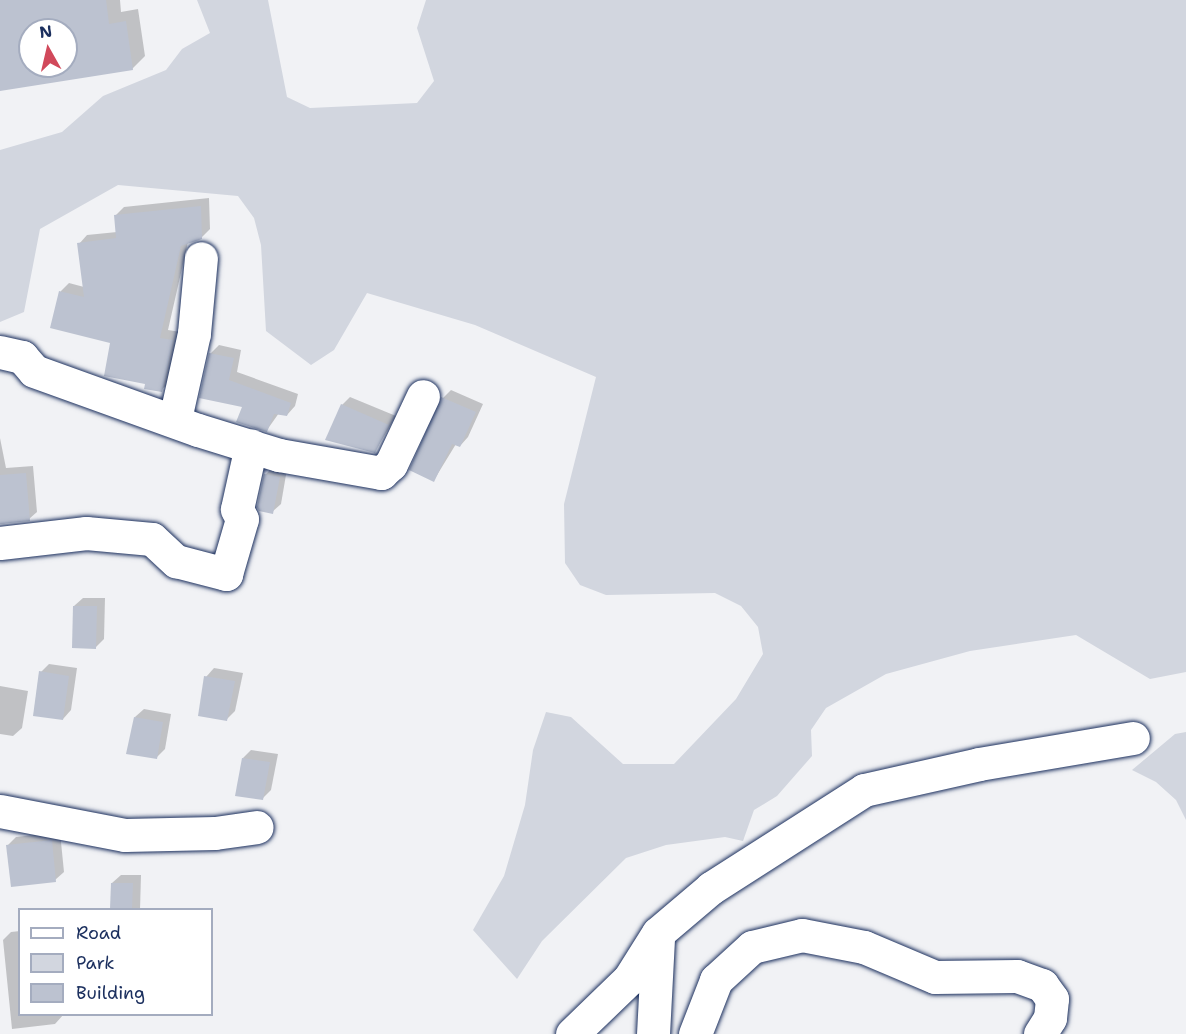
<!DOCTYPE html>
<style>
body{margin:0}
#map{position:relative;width:1186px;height:1034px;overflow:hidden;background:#f1f2f5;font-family:"Shantell Sans",sans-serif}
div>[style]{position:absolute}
.green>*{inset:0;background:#d2d6df}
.shadow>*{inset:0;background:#0003}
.building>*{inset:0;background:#bcc2d0}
.roads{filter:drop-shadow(0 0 2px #1b2f5e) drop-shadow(0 0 2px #1b2f5e)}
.minor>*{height:33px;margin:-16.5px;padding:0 16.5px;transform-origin:16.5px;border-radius:16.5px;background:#fff}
span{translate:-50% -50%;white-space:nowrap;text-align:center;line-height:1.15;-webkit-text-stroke:6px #fff;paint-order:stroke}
.legend{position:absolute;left:18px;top:908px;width:195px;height:108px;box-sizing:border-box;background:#fff;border:2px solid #a4acbf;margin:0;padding:8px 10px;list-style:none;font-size:18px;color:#1b2f5e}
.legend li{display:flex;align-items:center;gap:12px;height:30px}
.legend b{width:30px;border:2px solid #a4acbf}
.north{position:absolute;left:18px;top:18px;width:60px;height:60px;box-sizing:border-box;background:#fff;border:2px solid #a4acbf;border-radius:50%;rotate:352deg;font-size:16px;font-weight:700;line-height:24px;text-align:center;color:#1b2f5e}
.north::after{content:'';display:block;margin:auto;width:21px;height:27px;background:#d1495b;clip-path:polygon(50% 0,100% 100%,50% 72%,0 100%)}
</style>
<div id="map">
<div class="green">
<i style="clip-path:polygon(197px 0,268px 0,287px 97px,310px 108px,417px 103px,434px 81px,417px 28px,426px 0,1186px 0,1186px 672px,1150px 679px,1076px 635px,970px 651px,886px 674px,826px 708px,811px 730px,812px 756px,777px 796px,754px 810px,743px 841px,725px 837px,666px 845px,626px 858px,542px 941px,517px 979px,473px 930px,504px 876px,525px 805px,533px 750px,546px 712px,571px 717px,623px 764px,674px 764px,736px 699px,763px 654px,758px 627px,741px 606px,715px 593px,606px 595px,580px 585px,565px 563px,564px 504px,596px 377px,475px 325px,367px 293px,334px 350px,311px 365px,266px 331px,261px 245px,254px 218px,238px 196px,118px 185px,40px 229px,24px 312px,0 322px,0 150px,62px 132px,103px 96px,166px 70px,182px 49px,210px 33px)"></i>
<i style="clip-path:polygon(1186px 732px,1186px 820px,1176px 800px,1156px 782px,1132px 770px,1175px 734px)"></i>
</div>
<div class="shadow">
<i style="clip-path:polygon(evenodd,0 0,120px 0,121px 12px,138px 9px,145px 56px,132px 69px,0 89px,0 0,30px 30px,66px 30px,66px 66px,30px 66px,30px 30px)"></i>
<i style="clip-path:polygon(209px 198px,210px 229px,201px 238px,188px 242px,168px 330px,181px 332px,170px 382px,161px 390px,146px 383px,112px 342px,52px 327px,61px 291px,69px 283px,84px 287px,79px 244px,87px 235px,117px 232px,116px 215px,124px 207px)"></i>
<i style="clip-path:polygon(219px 345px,241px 350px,237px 372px,298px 394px,295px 406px,287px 415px,279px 413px,267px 430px,244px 406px,210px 354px)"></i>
<i style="clip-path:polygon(451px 390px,483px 404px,468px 437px,460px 446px,456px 444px,434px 480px,443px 398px)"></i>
<i style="clip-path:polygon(350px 397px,396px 416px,375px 451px,342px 405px)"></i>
<i style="clip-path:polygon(0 438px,6px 468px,33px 466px,37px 512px,29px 519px,0 524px)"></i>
<i style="clip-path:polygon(274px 466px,287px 469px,281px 504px,272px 512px,265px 475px)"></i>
<i style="clip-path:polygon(83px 598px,105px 598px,104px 639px,96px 647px,74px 606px)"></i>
<i style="clip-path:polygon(49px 664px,77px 668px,71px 710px,63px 719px,41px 672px)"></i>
<i style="clip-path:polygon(214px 668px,243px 673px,235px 711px,227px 719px,206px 677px)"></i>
<i style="clip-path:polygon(0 686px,28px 691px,22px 728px,13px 736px,0 734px)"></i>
<i style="clip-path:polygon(144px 709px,171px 714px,165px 749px,157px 757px,135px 717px)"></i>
<i style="clip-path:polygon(251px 750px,278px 754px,271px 790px,262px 799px,243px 758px)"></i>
<i style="clip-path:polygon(60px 832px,64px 872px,55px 880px,8px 845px,16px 837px)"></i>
<i style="clip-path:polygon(121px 875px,141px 875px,140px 910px,112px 910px,112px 883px)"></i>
<i style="clip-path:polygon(20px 931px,20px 1014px,64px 1014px,55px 1024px,12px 1029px,3px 940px,11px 932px)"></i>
</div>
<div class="building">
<i style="clip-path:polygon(evenodd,0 0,106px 0,109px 24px,126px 21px,133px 70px,0 91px,0 0,30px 30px,66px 30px,66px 66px,30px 66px,30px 30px)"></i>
<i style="clip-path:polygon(201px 206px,202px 239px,181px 246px,160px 338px,173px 340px,162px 392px,144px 389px,145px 384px,104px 376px,110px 343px,50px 328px,59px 291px,84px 297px,77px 243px,116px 238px,114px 215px)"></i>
<i style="clip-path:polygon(209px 353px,234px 358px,229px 380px,291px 403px,287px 416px,274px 414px,267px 432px,236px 422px,242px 407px,199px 398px)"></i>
<i style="clip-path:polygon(441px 397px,476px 412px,460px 447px,452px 444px,434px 482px,409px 470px)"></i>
<i style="clip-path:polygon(341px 404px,389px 425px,375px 453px,325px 440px)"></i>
<i style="clip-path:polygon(26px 473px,30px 521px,0 524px,0 475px)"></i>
<i style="clip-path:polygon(264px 474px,280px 477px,273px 514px,259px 511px,257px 507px)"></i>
<i style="clip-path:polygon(73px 606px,97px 606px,96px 649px,72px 648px)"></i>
<i style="clip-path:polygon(39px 671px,69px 676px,63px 720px,33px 716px)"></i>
<i style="clip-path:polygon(204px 676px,235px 681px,227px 721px,198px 716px)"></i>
<i style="clip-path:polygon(134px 717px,163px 722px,157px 759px,126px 754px)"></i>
<i style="clip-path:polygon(242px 758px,270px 762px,263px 800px,235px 796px)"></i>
<i style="clip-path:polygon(52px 840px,56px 882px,11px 887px,6px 845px)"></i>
<i style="clip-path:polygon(111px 883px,133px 883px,132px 909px,110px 909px)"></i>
</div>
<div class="roads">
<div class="minor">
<i style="left:0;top:352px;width:23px;rotate:13deg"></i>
<i style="left:22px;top:357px;width:18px;rotate:49deg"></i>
<i style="left:34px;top:371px;width:174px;rotate:19.8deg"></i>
<i style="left:198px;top:430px;width:85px;rotate:17.2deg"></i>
<i style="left:279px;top:455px;width:104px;rotate:10deg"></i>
<i style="left:381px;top:473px;width:13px;rotate:-42deg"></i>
<i style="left:391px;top:464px;width:75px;rotate:-64.8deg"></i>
<i style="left:175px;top:419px;width:88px;rotate:-77.5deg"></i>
<i style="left:194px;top:333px;width:75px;rotate:-84.7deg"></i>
<i style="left:0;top:543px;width:87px;rotate:-6.6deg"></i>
<i style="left:86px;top:533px;width:66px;rotate:5.2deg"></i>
<i style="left:152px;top:539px;width:33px;rotate:43deg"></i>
<i style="left:176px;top:561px;width:52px;rotate:14.6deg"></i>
<i style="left:226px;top:574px;width:57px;rotate:-73.8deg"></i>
<i style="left:242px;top:519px;width:11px;rotate:-117deg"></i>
<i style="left:237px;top:509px;width:65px;rotate:-77.5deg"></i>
<i style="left:0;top:811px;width:127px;rotate:10.9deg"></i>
<i style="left:125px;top:835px;width:90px;rotate:-1.3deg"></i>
<i style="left:215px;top:833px;width:42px;rotate:-8.1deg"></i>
<i style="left:572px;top:1034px;width:79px;rotate:-44deg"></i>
<i style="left:629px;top:979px;width:54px;rotate:-57.8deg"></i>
<i style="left:658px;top:933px;width:70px;rotate:-40.3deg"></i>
<i style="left:711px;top:888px;width:182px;rotate:-32.6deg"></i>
<i style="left:864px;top:790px;width:118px;rotate:-12.7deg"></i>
<i style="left:979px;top:764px;width:156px;rotate:-9.6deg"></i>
<i style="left:653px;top:1034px;width:97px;rotate:-87deg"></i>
<i style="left:695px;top:1034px;width:58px;rotate:-68.7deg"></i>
<i style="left:716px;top:980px;width:49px;rotate:-42.5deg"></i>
<i style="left:752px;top:947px;width:51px;rotate:-13.5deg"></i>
<i style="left:802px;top:935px;width:63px;rotate:11deg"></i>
<i style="left:864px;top:947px;width:77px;rotate:22.9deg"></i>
<i style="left:935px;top:977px;width:82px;rotate:-0.7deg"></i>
<i style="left:1017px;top:976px;width:27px;rotate:20deg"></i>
<i style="left:1042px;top:985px;width:17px;rotate:54deg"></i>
<i style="left:1052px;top:999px;width:19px;rotate:96deg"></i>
<i style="left:1050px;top:1018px;width:19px;rotate:122deg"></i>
</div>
</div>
<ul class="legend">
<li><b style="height:8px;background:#fff"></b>Road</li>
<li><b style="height:16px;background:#d2d6df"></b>Park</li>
<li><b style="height:16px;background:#bcc2d0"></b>Building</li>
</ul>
<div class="north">N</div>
</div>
